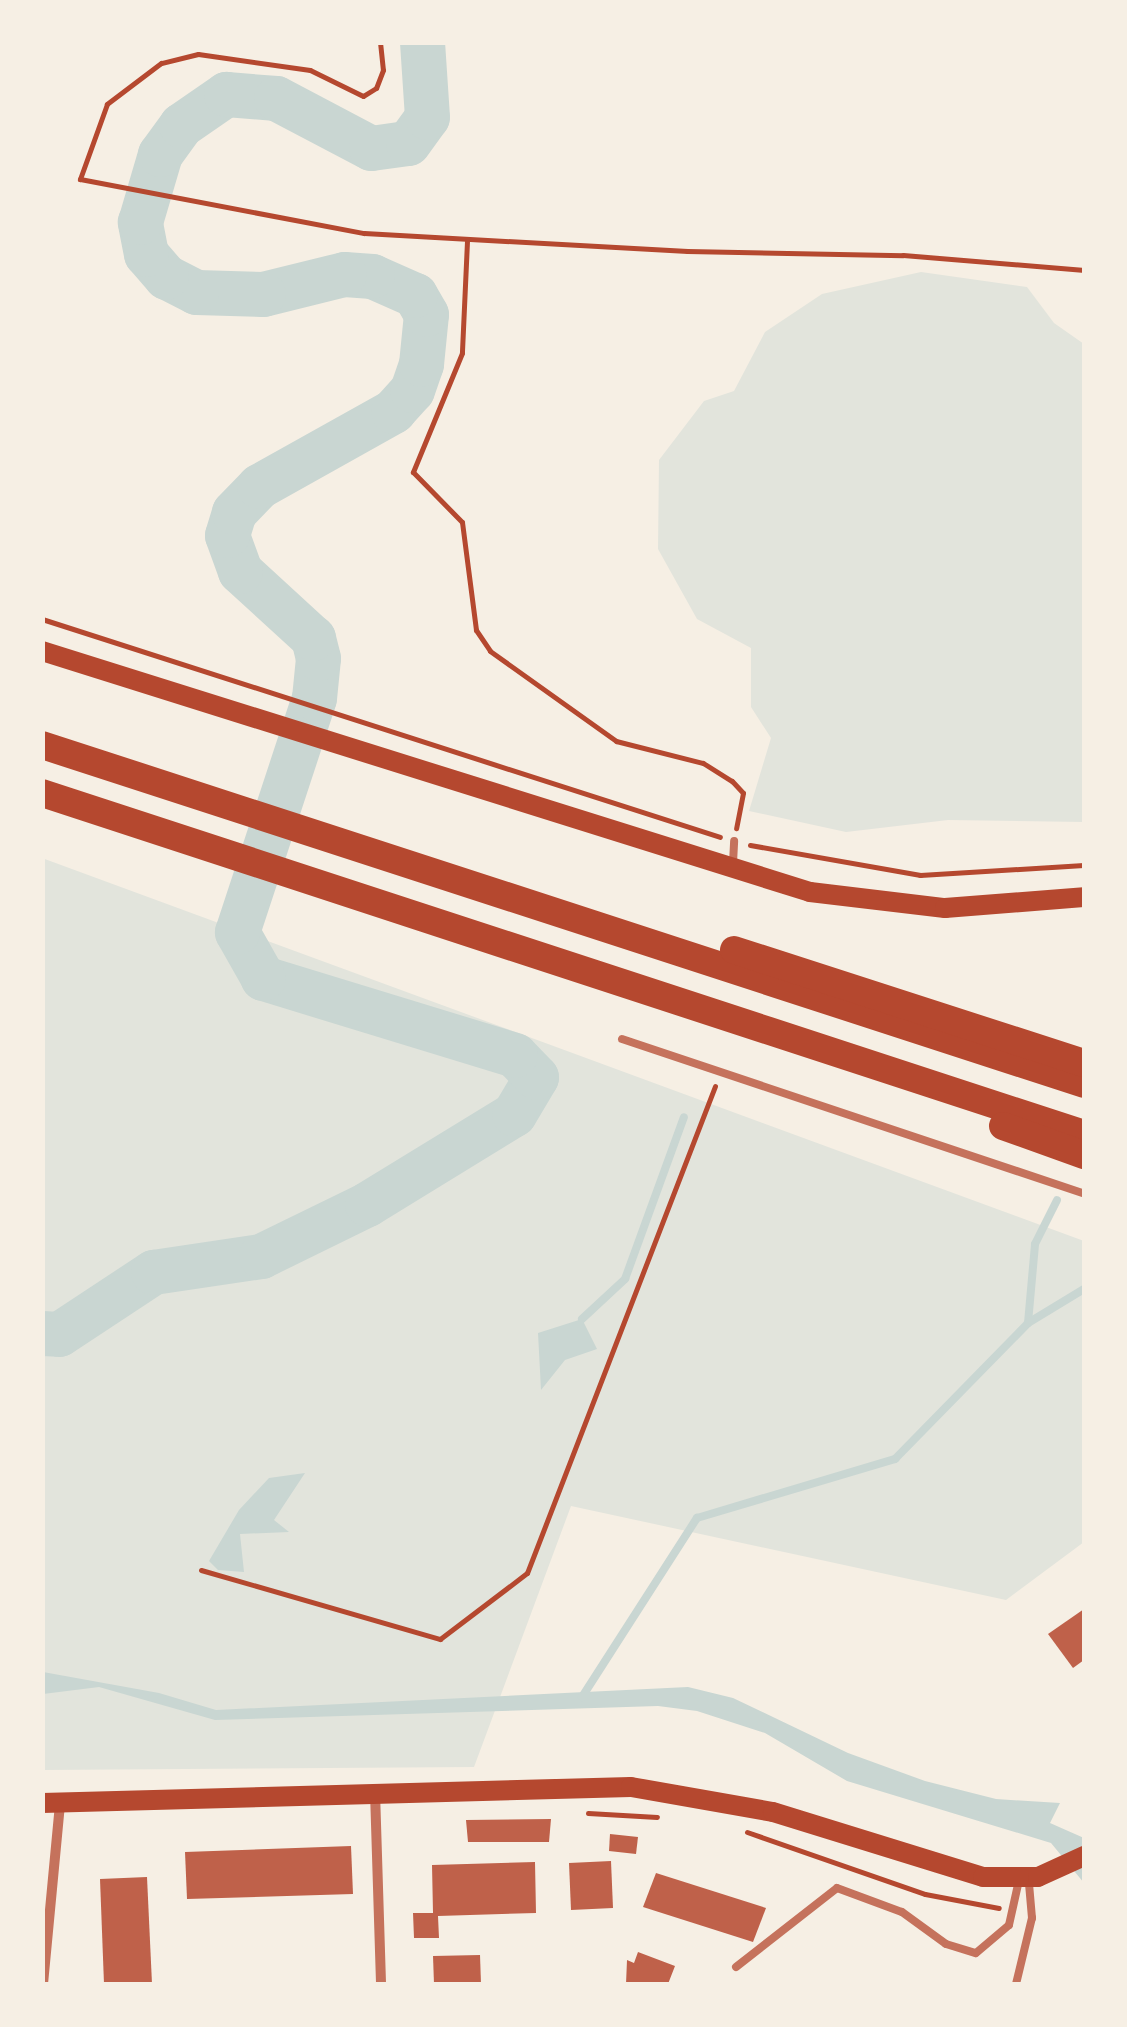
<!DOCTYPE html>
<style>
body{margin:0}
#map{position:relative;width:1127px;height:2027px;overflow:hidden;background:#f6efe4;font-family:Spectral,serif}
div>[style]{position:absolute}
.green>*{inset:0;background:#e2e4dc}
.water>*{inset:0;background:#c9d6d2}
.stream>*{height:8px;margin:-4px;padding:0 4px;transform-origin:4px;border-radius:4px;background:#c9d6d2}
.river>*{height:45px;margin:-22.5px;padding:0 22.5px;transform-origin:22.5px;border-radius:22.5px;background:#c9d6d2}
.building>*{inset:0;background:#bf614a}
.path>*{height:5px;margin:-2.5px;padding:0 2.5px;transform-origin:2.5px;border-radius:2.5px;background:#b5482f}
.service>*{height:8px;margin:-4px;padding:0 4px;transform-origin:4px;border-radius:4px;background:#c5725c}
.minor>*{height:10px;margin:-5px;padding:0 5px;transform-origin:5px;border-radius:5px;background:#c5725c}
.secondary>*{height:20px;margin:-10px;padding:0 10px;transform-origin:10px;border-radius:10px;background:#b5482f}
.motorway>*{height:28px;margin:-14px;padding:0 14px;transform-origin:14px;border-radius:14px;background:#b5482f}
span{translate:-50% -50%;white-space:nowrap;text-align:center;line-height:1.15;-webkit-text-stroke:8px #f6efe4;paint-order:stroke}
.frame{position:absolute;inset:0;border:45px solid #f6efe4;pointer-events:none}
</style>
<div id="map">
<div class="green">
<i style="clip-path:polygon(921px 272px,1027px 287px,1054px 323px,1084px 344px,1084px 822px,948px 820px,846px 832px,749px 811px,771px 738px,751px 707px,751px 648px,697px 619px,658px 549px,659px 460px,704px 401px,734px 391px,765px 332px,822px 294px)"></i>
<i style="clip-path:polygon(42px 858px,1084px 1241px,1084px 1542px,1006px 1600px,571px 1506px,474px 1767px,43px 1770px)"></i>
</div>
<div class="water">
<i style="clip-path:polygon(582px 1319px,597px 1349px,565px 1360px,541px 1390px,538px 1333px)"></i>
<i style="clip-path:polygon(305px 1473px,274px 1520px,289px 1532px,240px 1534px,244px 1572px,218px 1570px,209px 1561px,239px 1510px,269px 1478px)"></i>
<i style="clip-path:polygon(43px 1672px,159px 1693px,216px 1710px,688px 1687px,733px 1698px,848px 1753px,925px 1781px,996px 1799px,1060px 1803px,1050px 1823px,1084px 1838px,1084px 1883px,1051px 1843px,847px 1781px,765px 1733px,697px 1711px,658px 1706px,215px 1720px,99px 1687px,43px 1694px)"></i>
</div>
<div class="stream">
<i style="left:582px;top:1319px;width:59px;rotate:-42.9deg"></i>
<i style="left:625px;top:1279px;width:172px;rotate:-70deg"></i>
<i style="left:1028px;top:1323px;width:79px;rotate:-84.9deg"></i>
<i style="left:1035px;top:1244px;width:49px;rotate:-63.4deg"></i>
<i style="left:582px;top:1697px;width:213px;rotate:-57.3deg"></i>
<i style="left:697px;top:1518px;width:207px;rotate:-16.6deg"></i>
<i style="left:895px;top:1459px;width:190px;rotate:-45.6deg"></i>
<i style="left:1028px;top:1323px;width:66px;rotate:-31.3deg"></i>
</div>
<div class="river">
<i style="left:42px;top:1333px;width:17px;rotate:3deg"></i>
<i style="left:59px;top:1334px;width:113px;rotate:-33.4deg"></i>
<i style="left:153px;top:1272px;width:109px;rotate:-8.4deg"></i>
<i style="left:261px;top:1256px;width:118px;rotate:-26.1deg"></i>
<i style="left:367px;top:1204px;width:172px;rotate:-31.5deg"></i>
<i style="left:514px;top:1114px;width:43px;rotate:-59.3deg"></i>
<i style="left:536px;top:1077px;width:30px;rotate:-134deg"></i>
<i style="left:515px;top:1055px;width:264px;rotate:-163deg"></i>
<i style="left:263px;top:978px;width:53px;rotate:-119.5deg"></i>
<i style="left:237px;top:932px;width:246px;rotate:-71.8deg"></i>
<i style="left:314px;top:698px;width:40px;rotate:-84.3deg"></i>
<i style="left:318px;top:658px;width:21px;rotate:-104deg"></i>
<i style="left:313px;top:638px;width:99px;rotate:-137.5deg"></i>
<i style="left:240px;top:571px;width:38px;rotate:-110deg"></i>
<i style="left:227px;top:535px;width:24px;rotate:-73deg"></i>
<i style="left:234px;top:512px;width:36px;rotate:-46deg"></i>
<i style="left:259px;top:486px;width:154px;rotate:-29.2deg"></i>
<i style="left:393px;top:411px;width:28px;rotate:-48deg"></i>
<i style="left:412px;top:390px;width:28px;rotate:-71deg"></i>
<i style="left:421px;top:364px;width:50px;rotate:-84.3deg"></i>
<i style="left:426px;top:314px;width:22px;rotate:-120deg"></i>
<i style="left:415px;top:295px;width:47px;rotate:-156.2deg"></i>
<i style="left:372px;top:276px;width:28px;rotate:-176deg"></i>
<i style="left:344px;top:274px;width:83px;rotate:166.1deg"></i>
<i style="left:263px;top:294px;width:67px;rotate:-178.3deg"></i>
<i style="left:196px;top:292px;width:34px;rotate:-153deg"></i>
<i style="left:166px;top:277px;width:30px;rotate:-131deg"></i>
<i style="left:146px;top:254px;width:33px;rotate:-101deg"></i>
<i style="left:140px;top:222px;width:71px;rotate:-73.6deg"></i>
<i style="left:160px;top:154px;width:36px;rotate:-54deg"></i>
<i style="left:181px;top:125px;width:55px;rotate:-34.6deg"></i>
<i style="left:226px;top:94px;width:50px;rotate:4.6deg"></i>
<i style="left:276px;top:98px;width:107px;rotate:27.8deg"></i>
<i style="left:371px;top:148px;width:37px;rotate:-8deg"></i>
<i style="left:408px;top:143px;width:32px;rotate:-54deg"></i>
<i style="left:427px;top:117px;width:75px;rotate:-93.8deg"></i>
</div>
<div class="building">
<i style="clip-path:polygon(1084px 1609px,1084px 1660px,1073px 1668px,1048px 1634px)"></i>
<i style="clip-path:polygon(551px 1819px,549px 1842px,468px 1842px,466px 1820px)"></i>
<i style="clip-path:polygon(610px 1834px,638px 1837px,636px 1854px,609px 1851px)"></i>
<i style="clip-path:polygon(351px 1846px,353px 1894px,187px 1899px,185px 1852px)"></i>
<i style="clip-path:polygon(611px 1861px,613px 1908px,571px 1910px,569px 1863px)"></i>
<i style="clip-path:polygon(535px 1862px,536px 1913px,438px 1916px,439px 1938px,414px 1938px,413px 1913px,433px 1913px,432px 1865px)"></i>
<i style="clip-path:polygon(656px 1873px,766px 1908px,753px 1942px,643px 1907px)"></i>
<i style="clip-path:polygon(147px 1877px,152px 1984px,104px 1984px,100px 1879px)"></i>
<i style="clip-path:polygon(638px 1952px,675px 1966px,668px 1984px,626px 1984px,627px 1960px,634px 1963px)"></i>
<i style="clip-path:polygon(480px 1955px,481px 1984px,434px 1984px,433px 1956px)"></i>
</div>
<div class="path">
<i style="left:380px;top:42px;width:28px;rotate:84deg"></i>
<i style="left:383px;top:70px;width:19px;rotate:111deg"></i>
<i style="left:376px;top:88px;width:15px;rotate:148deg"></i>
<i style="left:363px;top:96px;width:59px;rotate:-153.9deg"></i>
<i style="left:310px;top:70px;width:113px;rotate:-171.9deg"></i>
<i style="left:198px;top:54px;width:38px;rotate:166deg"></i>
<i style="left:161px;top:63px;width:68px;rotate:142.8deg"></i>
<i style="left:107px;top:104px;width:80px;rotate:109.8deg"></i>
<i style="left:80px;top:179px;width:289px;rotate:10.8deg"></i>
<i style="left:364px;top:233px;width:324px;rotate:3.2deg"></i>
<i style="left:687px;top:251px;width:216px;rotate:1.1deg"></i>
<i style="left:903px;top:255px;width:182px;rotate:4.7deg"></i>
<i style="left:467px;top:241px;width:112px;rotate:92.6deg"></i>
<i style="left:462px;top:353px;width:129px;rotate:112.4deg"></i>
<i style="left:413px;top:472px;width:70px;rotate:45.6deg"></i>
<i style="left:462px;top:522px;width:109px;rotate:82.6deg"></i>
<i style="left:476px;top:630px;width:25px;rotate:56deg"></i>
<i style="left:490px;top:651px;width:155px;rotate:35.5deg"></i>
<i style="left:616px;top:741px;width:90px;rotate:14.2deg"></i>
<i style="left:703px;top:763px;width:34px;rotate:32deg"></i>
<i style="left:732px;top:781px;width:16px;rotate:47deg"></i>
<i style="left:743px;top:793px;width:36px;rotate:101deg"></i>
<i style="left:42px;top:619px;width:712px;rotate:17.82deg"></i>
<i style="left:750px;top:845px;width:173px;rotate:10deg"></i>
<i style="left:920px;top:875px;width:164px;rotate:-3.5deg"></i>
<i style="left:201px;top:1570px;width:249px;rotate:16.1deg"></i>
<i style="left:440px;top:1639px;width:109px;rotate:-37.2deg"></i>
<i style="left:527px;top:1573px;width:522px;rotate:-68.89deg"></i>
<i style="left:588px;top:1813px;width:69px;rotate:3.3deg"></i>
<i style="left:747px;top:1832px;width:188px;rotate:19.2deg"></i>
<i style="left:925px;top:1894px;width:75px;rotate:10.7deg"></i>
</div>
<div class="service">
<i style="left:733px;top:863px;width:22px;rotate:-87deg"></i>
<i style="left:622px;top:1039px;width:487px;rotate:18.5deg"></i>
<i style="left:736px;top:1967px;width:128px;rotate:-38deg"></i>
<i style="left:837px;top:1888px;width:69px;rotate:20.3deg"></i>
<i style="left:902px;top:1912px;width:54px;rotate:36deg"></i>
<i style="left:946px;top:1944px;width:31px;rotate:17deg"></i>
<i style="left:976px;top:1953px;width:43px;rotate:-40.3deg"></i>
<i style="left:1009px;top:1925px;width:46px;rotate:-77.5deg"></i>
<i style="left:1016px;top:1984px;width:68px;rotate:-76.4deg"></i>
<i style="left:1032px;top:1918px;width:37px;rotate:-95deg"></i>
</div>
<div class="minor">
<i style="left:375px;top:1792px;width:192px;rotate:88.2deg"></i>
<i style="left:43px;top:1984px;width:182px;rotate:-84.6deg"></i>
</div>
<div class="secondary">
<i style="left:42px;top:651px;width:805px;rotate:17.42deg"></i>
<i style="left:810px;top:892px;width:136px;rotate:6.8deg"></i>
<i style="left:945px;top:908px;width:139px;rotate:-4.5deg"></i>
<i style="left:42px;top:1803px;width:589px;rotate:-1.56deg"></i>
<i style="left:631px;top:1787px;width:144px;rotate:10deg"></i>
<i style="left:773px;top:1812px;width:220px;rotate:17.2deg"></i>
<i style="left:983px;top:1877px;width:55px"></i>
<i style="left:1038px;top:1877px;width:51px;rotate:-24.5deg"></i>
</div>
<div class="motorway">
<i style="left:42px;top:745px;width:1096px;rotate:18.02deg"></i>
<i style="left:42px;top:793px;width:1096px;rotate:18.12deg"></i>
<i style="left:734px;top:950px;width:368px;rotate:17.9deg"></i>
<i style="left:1003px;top:1126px;width:86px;rotate:19.7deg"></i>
</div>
<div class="frame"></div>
</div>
